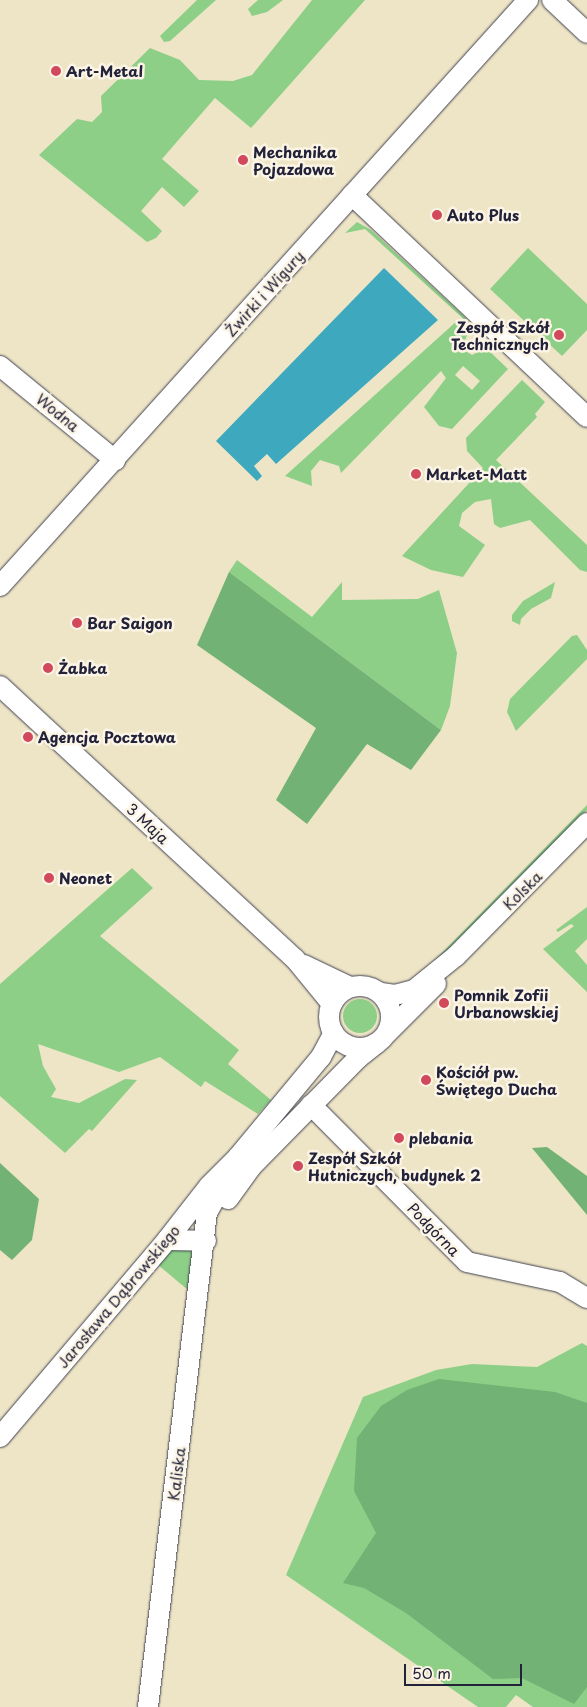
<!DOCTYPE html>
<meta charset="utf-8">
<style>
body{margin:0}
#map{position:relative;width:587px;height:1707px;overflow:hidden;background:#ede5c6;font-family:"Playpen Sans",sans-serif}
div>[style]{position:absolute}
.green>*{inset:0;background:#8dcf87}
.round{border-radius:50%}
.forest>*{inset:0;background:#72b274}
.water>*{inset:0;background:#3ea9be}
.roads{filter:drop-shadow(0 0 1px #403f50) drop-shadow(0 0 1px #403f50)}
.minor>*{height:20px;margin:-10px;padding:0 10px;transform-origin:10px;border-radius:10px;background:#fff}
.minor>.ring{margin:-10px;padding:0;box-sizing:content-box;background:none;border:20px solid #fff;border-radius:50%}
.dots>*{width:14px;height:14px;translate:-50% -50%;box-sizing:border-box;border:2px solid #fcf5e5;border-radius:50%}
span{translate:-50% -50%;white-space:nowrap;text-align:center;line-height:1.15;-webkit-text-stroke:5px #fcf5e5;paint-order:stroke}
.poi-label{font-size:15px;color:#22223b;font-weight:700}
.left{translate:0 -50%;text-align:left}
.right{translate:-100% -50%;text-align:right}
.street-label{font-size:15px;color:#22223b}
.scale{position:absolute;left:404px;top:1664px;width:118px;height:22px;box-sizing:border-box;border:2px solid #22223b;border-top:0;padding-left:6px;font-size:15px;line-height:18px;white-space:nowrap;color:#22223b;-webkit-text-stroke:4px #fcf5e5;paint-order:stroke}
</style>
<div id="map">
<div class="green">
<i style="clip-path:polygon(197px 0,216px 0,170px 41px,164px 42px,160px 36px)"></i>
<i style="clip-path:polygon(258px 0,283px 0,267px 12px,252px 16px,248px 9px)"></i>
<i style="clip-path:polygon(312px 0,365px 0,251px 128px,215px 98px,181px 137px,162px 159px,199px 191px,184px 207px,162px 187px,141px 211px,162px 231px,156px 238px,147px 242px,39px 155px,77px 119px,92px 122px,102px 112px,101px 96px,150px 48px,180px 60px,199px 80px,233px 81px,252px 75px)"></i>
<i style="clip-path:polygon(357px 222px,371px 230px,465px 317px,469px 324px,365px 229px,345px 233px)"></i>
<i style="clip-path:polygon(528px 248px,587px 304px,587px 330px,562px 356px,490px 289px)"></i>
<i style="clip-path:polygon(evenodd,458px 320px,467px 335px,462px 349px,472px 355px,486px 348px,508px 369px,452px 429px,439px 426px,424px 407px,446px 378px,441px 371px,341px 473px,339px 466px,320px 460px,311px 471px,312px 486px,285px 476px,458px 320px,463px 366px,480px 381px,472px 390px,455px 375px,463px 366px)"></i>
<i style="clip-path:polygon(522px 380px,545px 402px,535px 414px,537px 417px,496px 460px,587px 545px,587px 572px,580px 570px,530px 520px,500px 528px,494px 524px,491px 499px,475px 502px,462px 513px,459px 526px,485px 545px,463px 577px,431px 570px,402px 556px,483px 468px,467px 451px,466px 438px)"></i>
<i style="clip-path:polygon(237px 560px,312px 617px,342px 582px,342px 600px,418px 599px,439px 590px,457px 653px,450px 706px,441px 730px,229px 572px)"></i>
<i style="clip-path:polygon(555px 582px,551px 598px,531px 609px,521px 619px,520px 625px,512px 621px,512px 615px,523px 601px)"></i>
<i style="clip-path:polygon(577px 635px,587px 650px,587px 659px,516px 731px,507px 712px,510px 699px,572px 636px)"></i>
<i style="clip-path:polygon(587px 805px,587px 810px,424px 976px,426px 969px)"></i>
<i style="clip-path:polygon(132px 868px,153px 888px,100px 936px,239px 1050px,228px 1064px,271px 1100px,258px 1114px,205px 1081px,201px 1087px,160px 1057px,119px 1072px,38px 1044px,43px 1066px,56px 1089px,51px 1097px,79px 1103px,125px 1079px,137px 1080px,92px 1131px,89px 1129px,65px 1153px,0 1096px,0 984px)"></i>
<i style="clip-path:polygon(587px 907px,587px 939px,575px 951px,587px 965px,587px 992px,543px 949px,574px 926px,571px 924px,558px 932px,556px 930px)"></i>
<i class="round" style="left:343px;top:999px;width:34px;height:34px"></i>
<i style="clip-path:polygon(170px 1250px,189px 1250px,192px 1253px,188px 1290px,157px 1264px)"></i>
<i style="clip-path:polygon(582px 1343px,587px 1346px,587px 1707px,533px 1707px,516px 1695px,506px 1707px,478px 1707px,286px 1575px,363px 1397px,436px 1370px,472px 1364px,537px 1367px)"></i>
</div>
<div class="forest">
<i style="clip-path:polygon(229px 572px,441px 730px,411px 770px,367px 744px,307px 824px,276px 800px,316px 728px,197px 645px)"></i>
<i style="clip-path:polygon(547px 1147px,587px 1176px,587px 1215px,532px 1148px)"></i>
<i style="clip-path:polygon(0 1163px,39px 1199px,32px 1240px,12px 1260px,0 1250px)"></i>
<i style="clip-path:polygon(439px 1379px,555px 1392px,587px 1403px,587px 1687px,574px 1704px,522px 1678px,493px 1679px,406px 1613px,364px 1588px,343px 1583px,376px 1533px,354px 1491px,357px 1438px,381px 1406px,407px 1390px)"></i>
</div>
<div class="water">
<i style="clip-path:polygon(384px 268px,438px 320px,276px 464px,267px 454px,254px 466px,262px 476px,257px 481px,216px 441px)"></i>
</div>
<div class="roads">
<div class="minor">
<i style="left:552px;top:0;width:48px;rotate:43.3deg"></i>
<i style="left:352px;top:195px;width:323px;rotate:43.4deg"></i>
<i style="left:0;top:366px;width:149px;rotate:39.3deg"></i>
<i style="left:0;top:586px;width:789px;rotate:-47.98deg"></i>
<i style="left:0;top:686px;width:402px;rotate:42.8deg"></i>
<i style="left:295px;top:959px;width:58px;rotate:50.6deg"></i>
<i style="left:304px;top:965px;width:51px;rotate:25.6deg"></i>
<i class="ring" style="left:329px;top:986px;width:42px;height:42px"></i>
<i style="left:381px;top:993px;width:14px;rotate:8deg"></i>
<i style="left:395px;top:995px;width:20px;rotate:-15deg"></i>
<i style="left:414px;top:990px;width:54px;rotate:-39deg"></i>
<i style="left:456px;top:956px;width:187px;rotate:-45.4deg"></i>
<i style="left:388px;top:1032px;width:68px;rotate:-45deg"></i>
<i style="left:311px;top:1105px;width:221px;rotate:45.2deg"></i>
<i style="left:467px;top:1262px;width:95px;rotate:12.1deg"></i>
<i style="left:560px;top:1282px;width:31px;rotate:31deg"></i>
<i style="left:228px;top:1199px;width:39px;rotate:-54deg"></i>
<i style="left:251px;top:1167px;width:153px;rotate:-45.5deg"></i>
<i style="left:358px;top:1058px;width:24px;rotate:-38deg"></i>
<i style="left:167px;top:1240px;width:39px;rotate:1deg"></i>
<i style="left:0;top:1437px;width:258px;rotate:-49.7deg"></i>
<i style="left:167px;top:1240px;width:68px;rotate:-52.1deg"></i>
<i style="left:209px;top:1186px;width:41px;rotate:-45deg"></i>
<i style="left:238px;top:1157px;width:130px;rotate:-50.3deg"></i>
<i style="left:321px;top:1057px;width:27px;rotate:-62deg"></i>
<i style="left:148px;top:1707px;width:498px;rotate:-83.2deg"></i>
<i style="left:207px;top:1213px;width:64px;rotate:-61deg"></i>
</div>
</div>
<div class="dots">
<i style="left:56px;top:71px;background:#d1495b"></i>
<i style="left:243px;top:160px;background:#d1495b"></i>
<i style="left:437px;top:215px;background:#d1495b"></i>
<i style="left:559px;top:335px;background:#d1495b"></i>
<i style="left:416px;top:474px;background:#d1495b"></i>
<i style="left:77px;top:623px;background:#d1495b"></i>
<i style="left:48px;top:668px;background:#d1495b"></i>
<i style="left:28px;top:737px;background:#d1495b"></i>
<i style="left:49px;top:878px;background:#d1495b"></i>
<i style="left:444px;top:1003px;background:#d1495b"></i>
<i style="left:426px;top:1080px;background:#d1495b"></i>
<i style="left:399px;top:1138px;background:#d1495b"></i>
<i style="left:298px;top:1166px;background:#d1495b"></i>
</div>
<div class="poi-label">
<span class="left" style="left:66px;top:71px">Art-Metal</span>
<span class="left" style="left:253px;top:160px">Mechanika<br>Pojazdowa</span>
<span class="left" style="left:447px;top:215px">Auto Plus</span>
<span class="right" style="left:549px;top:335px">Zespół Szkół<br>Technicznych</span>
<span class="left" style="left:426px;top:474px">Market-Matt</span>
<span class="left" style="left:87px;top:623px">Bar Saigon</span>
<span class="left" style="left:58px;top:668px">Żabka</span>
<span class="left" style="left:38px;top:737px">Agencja Pocztowa</span>
<span class="left" style="left:59px;top:878px">Neonet</span>
<span class="left" style="left:454px;top:1003px">Pomnik Zofii<br>Urbanowskiej</span>
<span class="left" style="left:436px;top:1080px">Kościół pw.<br>Świętego Ducha</span>
<span class="left" style="left:409px;top:1138px">plebania</span>
<span class="left" style="left:308px;top:1166px">Zespół Szkół<br>Hutniczych, budynek 2</span>
</div>
<div class="street-label">
<span style="left:264px;top:293px;rotate:-48deg">Żwirki i Wigury</span>
<span style="left:58px;top:412px;rotate:39deg">Wodna</span>
<span style="left:148px;top:823px;rotate:43deg">3 Maja</span>
<span style="left:522px;top:890px;rotate:-45deg">Kolska</span>
<span style="left:434px;top:1229px;rotate:46deg">Podgórna</span>
<span style="left:118px;top:1296px;rotate:-50deg">Jarosława Dąbrowskiego</span>
<span style="left:176px;top:1474px;rotate:-83deg">Kaliska</span>
</div>
<div class="scale">50 m</div>
</div>
